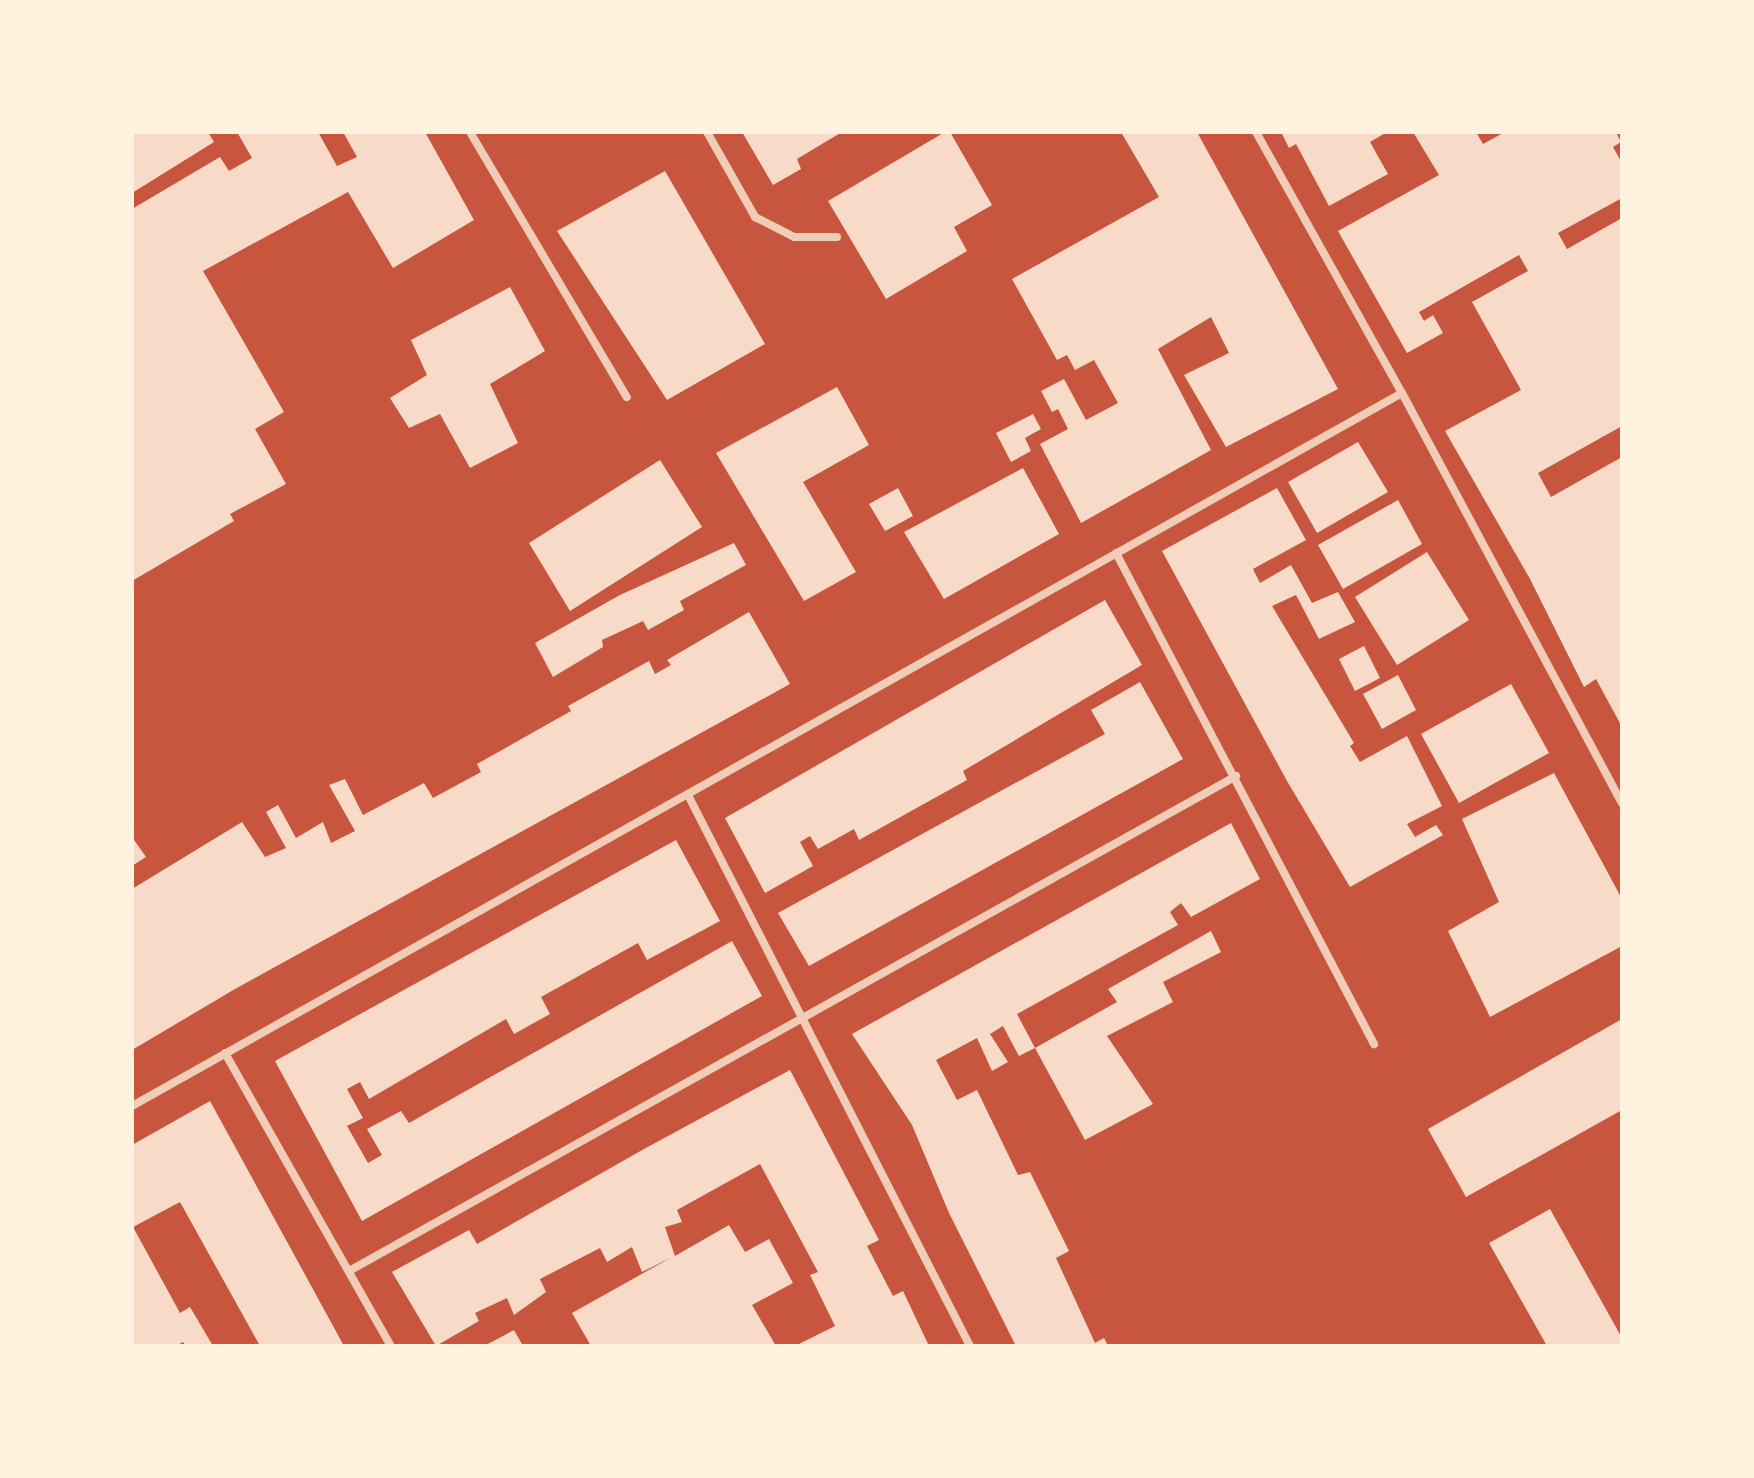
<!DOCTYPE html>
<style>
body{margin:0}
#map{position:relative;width:1754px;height:1478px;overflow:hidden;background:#c8553d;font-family:"Work Sans",sans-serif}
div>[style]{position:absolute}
.building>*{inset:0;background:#f7dbc8}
.minor>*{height:8px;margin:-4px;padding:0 4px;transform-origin:4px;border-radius:4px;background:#f1ccb7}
span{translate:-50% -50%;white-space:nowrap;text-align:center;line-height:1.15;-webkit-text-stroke:7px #fff3e0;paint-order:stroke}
.frame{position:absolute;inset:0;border:134px solid #fff3e0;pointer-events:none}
</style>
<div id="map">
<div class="building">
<i style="clip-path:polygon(132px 132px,208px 132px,214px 142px,132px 193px)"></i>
<i style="clip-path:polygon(237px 132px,318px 132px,337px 166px,357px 157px,343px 132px,425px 132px,474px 220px,393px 268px,348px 192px,203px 271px,284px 412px,255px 429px,286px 484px,230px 514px,234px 521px,132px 581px,132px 209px,220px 157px,229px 171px,252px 158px)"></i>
<i style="clip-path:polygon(742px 132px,842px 132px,797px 159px,801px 169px,773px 185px)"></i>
<i style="clip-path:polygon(945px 132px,950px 132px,992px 205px,954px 227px,967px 251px,886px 299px,828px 201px)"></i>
<i style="clip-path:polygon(1121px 132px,1197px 132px,1338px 389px,1226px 447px,1184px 375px,1229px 353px,1211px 317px,1158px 349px,1211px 450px,1081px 523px,1040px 444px,1068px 429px,1058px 409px,1052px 412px,1041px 391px,1064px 379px,1086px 420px,1118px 403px,1094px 360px,1075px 370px,1067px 355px,1057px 360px,1012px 279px,1159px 197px)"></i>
<i style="clip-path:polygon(1281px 132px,1387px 132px,1370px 142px,1388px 174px,1329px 206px,1296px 144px,1289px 148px)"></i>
<i style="clip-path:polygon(1413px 132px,1476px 132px,1483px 144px,1505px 132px,1616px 132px,1621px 142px,1613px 147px,1622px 163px,1622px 198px,1558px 233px,1567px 249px,1622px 218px,1622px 426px,1538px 473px,1551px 497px,1622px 457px,1622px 727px,1596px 679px,1584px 687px,1530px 579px,1445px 431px,1521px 390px,1472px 302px,1528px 271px,1519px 255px,1419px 312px,1424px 321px,1433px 315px,1443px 333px,1407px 353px,1338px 231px,1439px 175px)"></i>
<i style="clip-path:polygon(665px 171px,765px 344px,667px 400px,557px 231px)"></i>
<i style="clip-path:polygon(510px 287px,545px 351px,490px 384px,518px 443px,470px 468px,440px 414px,409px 428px,390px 398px,427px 375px,411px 340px)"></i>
<i style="clip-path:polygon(837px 387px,869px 445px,803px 482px,856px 572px,804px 601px,716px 453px)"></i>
<i style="clip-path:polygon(1033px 414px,1041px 429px,1025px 438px,1031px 451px,1011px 462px,996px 433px)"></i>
<i style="clip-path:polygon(1358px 442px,1388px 492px,1317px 533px,1288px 482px)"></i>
<i style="clip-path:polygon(660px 460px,702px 527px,570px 611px,529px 543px)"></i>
<i style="clip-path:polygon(1023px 468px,1059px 534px,944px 599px,904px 532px)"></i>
<i style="clip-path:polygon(898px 488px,913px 516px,885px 531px,869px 504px)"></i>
<i style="clip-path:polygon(1277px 488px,1306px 540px,1253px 569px,1260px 583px,1291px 565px,1312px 603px,1338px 592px,1355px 622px,1319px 639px,1296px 595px,1272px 606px,1354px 743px,1350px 746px,1360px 762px,1407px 736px,1442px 806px,1407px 824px,1415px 837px,1436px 825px,1443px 835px,1350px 887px,1287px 781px,1162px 551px)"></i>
<i style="clip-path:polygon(1398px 500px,1422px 544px,1343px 589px,1318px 545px)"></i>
<i style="clip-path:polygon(734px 543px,746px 565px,680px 601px,684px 610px,648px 630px,643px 621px,602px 640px,603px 647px,553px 677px,535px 643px,620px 595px)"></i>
<i style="clip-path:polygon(1427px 552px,1469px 620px,1397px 665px,1355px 597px)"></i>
<i style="clip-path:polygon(1105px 600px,1142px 665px,963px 771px,967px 780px,859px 840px,854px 829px,818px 849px,810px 836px,800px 842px,813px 866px,765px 893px,725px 818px)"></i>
<i style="clip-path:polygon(749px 612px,790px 684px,235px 989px,132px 1050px,132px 889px,242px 822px,265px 857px,286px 848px,266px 812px,278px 805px,296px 838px,323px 822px,331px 843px,355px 831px,329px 785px,345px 779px,363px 815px,424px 783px,433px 798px,481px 772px,477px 764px,571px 711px,568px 706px,649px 661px,655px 674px,671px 665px,667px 660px)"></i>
<i style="clip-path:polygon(1364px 646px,1380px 678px,1355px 691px,1339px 659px)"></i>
<i style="clip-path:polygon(1398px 675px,1416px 710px,1382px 729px,1363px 694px)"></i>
<i style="clip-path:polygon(1140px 682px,1183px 759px,809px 966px,778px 913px,1105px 734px,1091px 710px)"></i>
<i style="clip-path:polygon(1511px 684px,1549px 753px,1459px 803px,1421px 734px)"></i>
<i style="clip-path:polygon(1554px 773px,1622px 899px,1622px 946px,1490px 1017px,1448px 931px,1499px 902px,1462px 819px)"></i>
<i style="clip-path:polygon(1231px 823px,1260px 879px,1191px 917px,1181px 903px,1170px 912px,1178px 925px,1017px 1014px,1035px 1048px,1117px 1002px,1108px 989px,1211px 931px,1221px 952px,1163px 982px,1173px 1002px,1107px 1036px,1153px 1104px,1085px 1140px,1035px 1048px,1019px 1056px,1003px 1026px,990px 1034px,1008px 1062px,992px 1071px,977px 1038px,936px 1060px,957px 1100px,977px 1090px,1018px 1175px,1030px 1172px,1069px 1251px,1056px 1258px,1095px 1343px,1104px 1338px,1108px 1346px,1016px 1346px,949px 1213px,912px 1125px,852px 1034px)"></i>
<i style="clip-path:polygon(132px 837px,146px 857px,132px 866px)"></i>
<i style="clip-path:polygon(676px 840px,720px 921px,647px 960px,638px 943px,541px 997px,550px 1014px,514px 1034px,506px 1019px,369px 1099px,360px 1082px,347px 1089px,363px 1118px,347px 1126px,368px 1163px,382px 1155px,367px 1129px,401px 1111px,409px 1123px,732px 941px,762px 996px,362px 1221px,275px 1061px)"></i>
<i style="clip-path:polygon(1622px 1019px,1622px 1110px,1466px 1197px,1428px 1129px)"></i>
<i style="clip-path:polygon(790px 1070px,879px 1240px,867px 1246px,893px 1296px,903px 1291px,929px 1346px,795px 1346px,835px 1326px,810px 1275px,818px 1272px,760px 1164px,677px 1210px,682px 1222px,665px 1227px,675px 1256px,729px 1225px,745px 1252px,769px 1239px,793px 1283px,752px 1305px,776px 1346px,591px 1346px,572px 1313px,672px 1257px,642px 1272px,632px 1247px,607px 1262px,600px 1248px,540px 1279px,546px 1292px,514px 1315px,507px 1298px,475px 1313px,479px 1321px,436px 1346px,392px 1272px,469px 1230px,477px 1244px,644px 1149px)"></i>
<i style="clip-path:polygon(210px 1101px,291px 1249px,344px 1346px,260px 1346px,180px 1202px,133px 1227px,180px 1313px,190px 1307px,213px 1346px,186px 1346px,183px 1342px,176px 1346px,132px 1346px,132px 1145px)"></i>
<i style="clip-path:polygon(1550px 1209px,1622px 1338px,1622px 1346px,1547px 1346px,1489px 1243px)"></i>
<i style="clip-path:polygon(514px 1330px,523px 1346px,484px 1346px)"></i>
</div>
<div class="minor">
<i style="left:470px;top:132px;width:308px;rotate:59.4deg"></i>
<i style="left:707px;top:132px;width:98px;rotate:60.5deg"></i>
<i style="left:755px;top:217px;width:44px;rotate:27.1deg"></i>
<i style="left:794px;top:237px;width:43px"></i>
<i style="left:1256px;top:132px;width:299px;rotate:60.8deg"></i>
<i style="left:1402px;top:393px;width:465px;rotate:61.8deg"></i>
<i style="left:1116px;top:553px;width:555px;rotate:62.28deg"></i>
<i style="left:688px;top:795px;width:619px;rotate:62.9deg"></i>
<i style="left:225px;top:1053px;width:337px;rotate:60.5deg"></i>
<i style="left:132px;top:1106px;width:1456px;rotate:-29.31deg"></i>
<i style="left:349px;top:1271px;width:1016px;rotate:-29.16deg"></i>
</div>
<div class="frame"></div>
</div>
